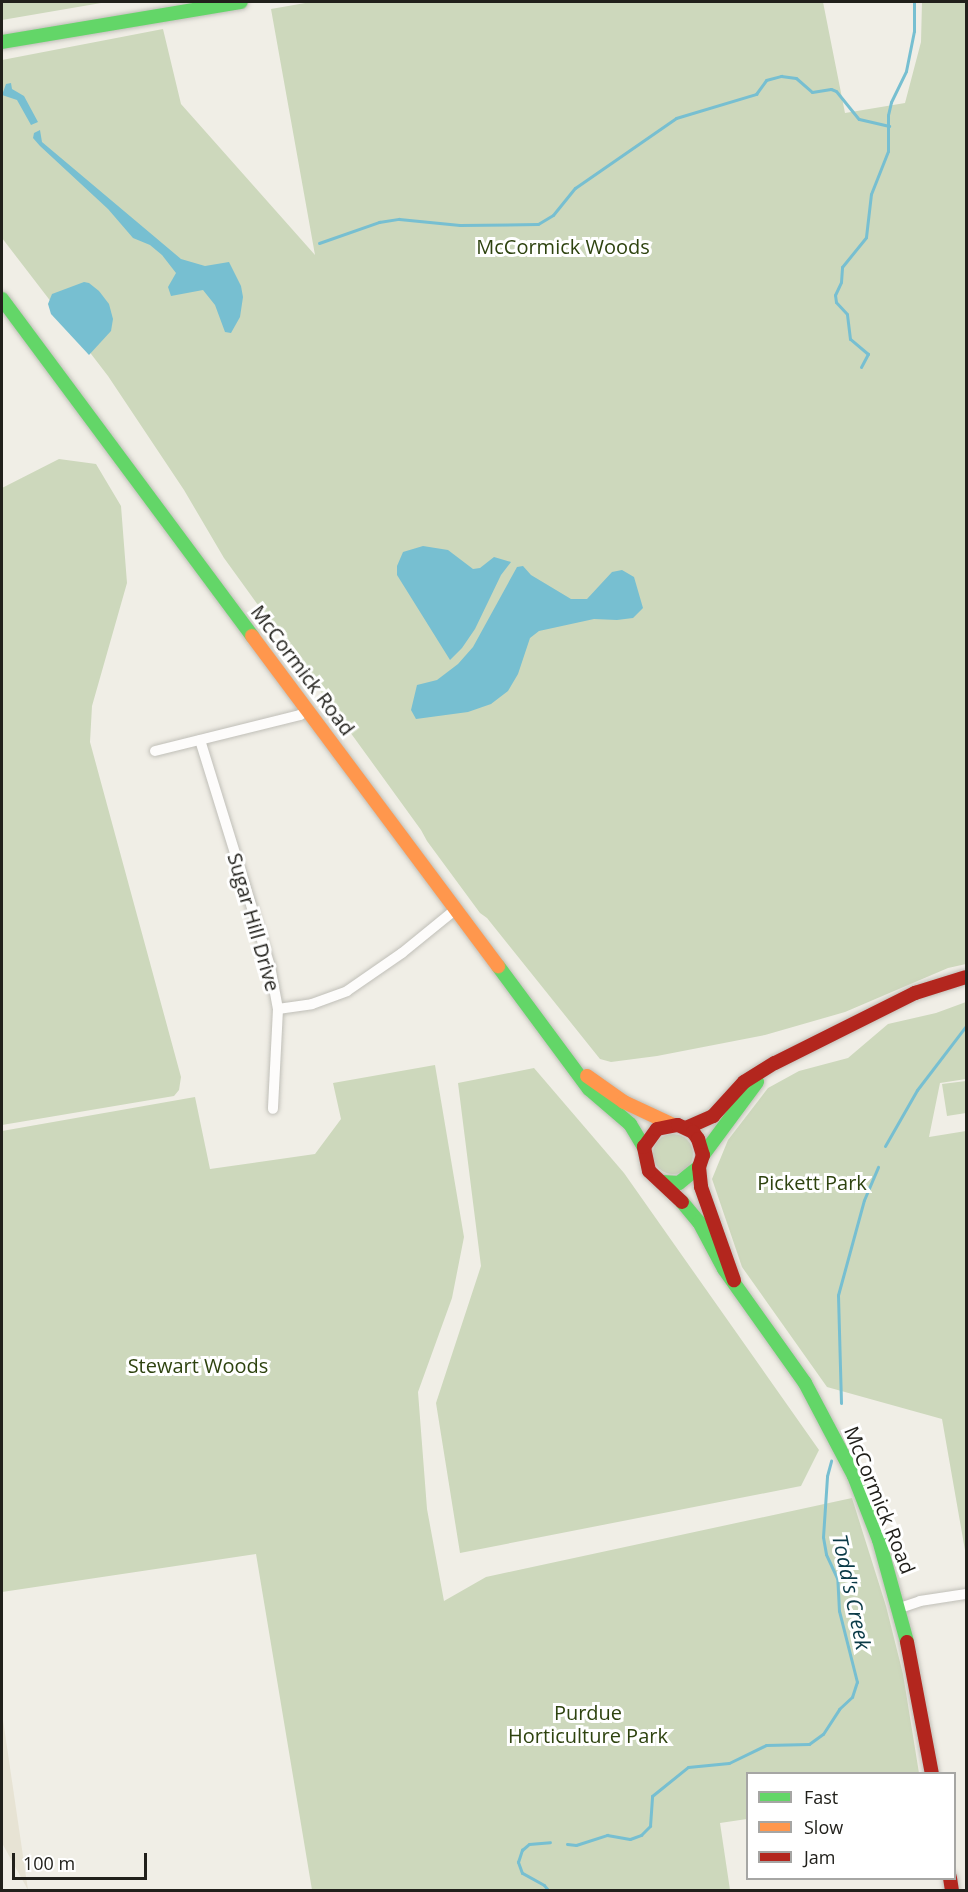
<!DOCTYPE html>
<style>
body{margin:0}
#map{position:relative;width:968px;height:1892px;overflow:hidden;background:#f0eee6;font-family:"Open Sans",sans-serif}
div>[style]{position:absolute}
.built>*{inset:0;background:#e7e3d4}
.green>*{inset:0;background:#cdd8bc}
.round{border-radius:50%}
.water>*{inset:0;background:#77bfd1}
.stream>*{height:3px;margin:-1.5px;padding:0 1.5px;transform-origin:1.5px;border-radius:1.5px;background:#77bfd1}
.roads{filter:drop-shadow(0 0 2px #c0bfb8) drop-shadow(0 0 2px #c0bfb8)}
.street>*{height:10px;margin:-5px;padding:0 5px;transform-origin:5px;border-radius:5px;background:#fdfcfb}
.fast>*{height:14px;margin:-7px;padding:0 7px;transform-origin:7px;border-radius:7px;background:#63d668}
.slow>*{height:14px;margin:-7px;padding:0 7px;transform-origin:7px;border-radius:7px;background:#ff974d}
.jam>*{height:14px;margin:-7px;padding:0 7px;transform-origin:7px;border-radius:7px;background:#b3261e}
span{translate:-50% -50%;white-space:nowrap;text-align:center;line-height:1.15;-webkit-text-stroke:6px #fff;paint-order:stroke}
.park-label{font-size:20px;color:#2e430f}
.street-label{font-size:20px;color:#21201b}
.water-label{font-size:21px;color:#0a3a47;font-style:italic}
.frame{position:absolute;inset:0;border:3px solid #21201b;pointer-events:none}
.legend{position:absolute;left:746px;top:1772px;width:210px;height:108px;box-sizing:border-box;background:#fff;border:2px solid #a6a6a4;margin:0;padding:8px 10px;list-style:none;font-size:18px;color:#21201b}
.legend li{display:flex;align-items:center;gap:12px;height:30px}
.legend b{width:30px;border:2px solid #a6a6a4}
.scale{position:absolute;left:12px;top:1853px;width:135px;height:27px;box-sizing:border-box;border:3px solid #21201b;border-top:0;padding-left:8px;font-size:18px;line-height:21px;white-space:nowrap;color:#21201b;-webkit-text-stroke:4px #fff;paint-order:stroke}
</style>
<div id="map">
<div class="built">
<i style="clip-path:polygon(2px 1713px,28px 1890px,2px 1843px)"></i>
</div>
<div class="green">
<i style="clip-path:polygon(2px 2px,107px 2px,2px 20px)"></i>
<i style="clip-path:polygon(311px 2px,823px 2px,845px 113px,905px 103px,921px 42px,922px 2px,966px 2px,966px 964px,948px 968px,845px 1012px,765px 1035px,657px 1056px,611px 1062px,600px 1059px,487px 918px,480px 913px,427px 841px,421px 830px,224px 558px,184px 490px,108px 376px,2px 238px,2px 60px,163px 29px,181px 104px,315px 255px,271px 9px)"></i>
<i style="clip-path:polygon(59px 459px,96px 464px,121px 506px,127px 583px,92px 706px,90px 742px,181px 1077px,179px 1090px,174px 1096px,2px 1125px,2px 488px)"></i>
<i style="clip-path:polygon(966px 1002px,966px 1079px,940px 1083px,929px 1137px,966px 1131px,966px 1556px,942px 1419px,827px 1387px,742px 1267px,712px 1179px,728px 1140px,768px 1088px,799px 1071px,848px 1058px,888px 1024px,936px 1013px)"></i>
<i style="clip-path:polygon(435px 1065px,464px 1237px,452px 1298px,418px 1392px,427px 1509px,444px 1601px,486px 1577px,852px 1498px,886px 1606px,903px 1674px,919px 1773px,748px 1774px,747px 1819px,720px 1823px,730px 1890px,312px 1890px,256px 1554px,2px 1592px,2px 1131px,195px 1097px,210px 1169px,315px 1154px,341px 1119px,333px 1083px)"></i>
<i style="clip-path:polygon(534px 1068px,624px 1173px,819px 1450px,801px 1486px,460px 1553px,436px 1403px,481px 1266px,458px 1083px)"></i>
<i style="clip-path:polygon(966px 1081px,966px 1113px,947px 1116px,942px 1084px)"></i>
<i class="round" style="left:653px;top:1134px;width:40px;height:40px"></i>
</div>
<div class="water">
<i style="clip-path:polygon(11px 83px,12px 89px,24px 96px,38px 122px,31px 125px,17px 100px,2px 95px,6px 84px)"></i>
<i style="clip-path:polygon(40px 130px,42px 142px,181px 259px,205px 266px,229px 262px,241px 286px,243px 297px,240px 317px,231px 333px,225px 332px,215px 305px,203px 290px,171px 296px,168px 287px,176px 273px,162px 255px,150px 245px,133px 238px,108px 209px,40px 146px,33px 138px,34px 133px)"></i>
<i style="clip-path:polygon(84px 282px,89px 283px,99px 291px,109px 304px,113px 319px,111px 331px,89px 355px,51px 314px,48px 304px,52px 294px)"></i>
<i style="clip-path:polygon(423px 546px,448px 550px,473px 569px,480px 568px,494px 557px,511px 562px,501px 575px,475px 629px,462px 648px,450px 660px,397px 575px,397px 566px,403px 552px)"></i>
<i style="clip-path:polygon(523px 566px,531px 575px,571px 599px,587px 599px,612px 572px,622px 570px,634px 577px,643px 608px,633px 618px,617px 620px,594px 619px,539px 631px,530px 638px,518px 674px,508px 691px,491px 704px,468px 712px,416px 719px,411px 710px,417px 685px,437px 680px,458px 664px,473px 647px,517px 567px)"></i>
</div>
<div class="stream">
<i style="left:319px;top:243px;width:64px;rotate:-19.3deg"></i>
<i style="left:379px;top:222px;width:20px;rotate:-9deg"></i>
<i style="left:399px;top:219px;width:61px;rotate:5.6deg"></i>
<i style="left:460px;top:225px;width:78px;rotate:-0.7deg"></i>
<i style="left:538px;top:224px;width:17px;rotate:-31deg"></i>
<i style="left:553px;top:215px;width:35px;rotate:-51deg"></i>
<i style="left:575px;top:188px;width:123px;rotate:-34.7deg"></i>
<i style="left:676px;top:118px;width:84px;rotate:-16.7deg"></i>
<i style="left:756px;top:94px;width:17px;rotate:-54deg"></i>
<i style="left:766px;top:80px;width:16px;rotate:-15deg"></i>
<i style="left:781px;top:76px;width:15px;rotate:8deg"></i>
<i style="left:796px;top:78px;width:21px;rotate:41deg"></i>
<i style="left:812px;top:92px;width:19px;rotate:-9deg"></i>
<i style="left:831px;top:89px;width:5px;rotate:22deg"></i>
<i style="left:836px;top:91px;width:36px;rotate:51deg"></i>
<i style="left:859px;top:119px;width:31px;rotate:13deg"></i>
<i style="left:861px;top:367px;width:15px;rotate:-62deg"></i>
<i style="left:868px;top:354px;width:23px;rotate:-140deg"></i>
<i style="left:850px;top:339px;width:25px;rotate:-97deg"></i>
<i style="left:847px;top:314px;width:16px;rotate:-133deg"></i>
<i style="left:836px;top:302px;width:7px;rotate:-98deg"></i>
<i style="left:835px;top:295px;width:14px;rotate:-65deg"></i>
<i style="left:841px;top:282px;width:15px;rotate:-86deg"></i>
<i style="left:842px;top:267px;width:38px;rotate:-51deg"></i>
<i style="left:866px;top:237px;width:43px;rotate:-83.4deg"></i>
<i style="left:871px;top:194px;width:46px;rotate:-68.4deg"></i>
<i style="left:888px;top:151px;width:36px;rotate:-90deg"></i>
<i style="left:888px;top:115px;width:13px;rotate:-77deg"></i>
<i style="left:891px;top:102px;width:34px;rotate:-64deg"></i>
<i style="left:906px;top:71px;width:41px;rotate:-78.7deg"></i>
<i style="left:914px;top:31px;width:29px;rotate:-90deg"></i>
<i style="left:885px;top:1146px;width:64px;rotate:-60.3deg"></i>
<i style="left:917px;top:1090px;width:81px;rotate:-52.6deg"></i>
<i style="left:841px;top:1403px;width:108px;rotate:-91.6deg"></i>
<i style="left:838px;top:1295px;width:98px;rotate:-74.7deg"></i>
<i style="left:864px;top:1200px;width:36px;rotate:-67deg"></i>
<i style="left:567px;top:1844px;width:9px;rotate:6deg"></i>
<i style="left:576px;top:1845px;width:33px;rotate:-18deg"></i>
<i style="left:607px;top:1835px;width:23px;rotate:10deg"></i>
<i style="left:630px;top:1839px;width:12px;rotate:-20deg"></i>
<i style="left:641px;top:1835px;width:13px;rotate:-45deg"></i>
<i style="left:650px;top:1826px;width:30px;rotate:-86deg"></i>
<i style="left:652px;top:1796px;width:46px;rotate:-38.9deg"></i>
<i style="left:688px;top:1767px;width:41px;rotate:-5.6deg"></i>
<i style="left:729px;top:1763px;width:41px;rotate:-25.9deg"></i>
<i style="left:766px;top:1745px;width:43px;rotate:-1.3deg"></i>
<i style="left:809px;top:1744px;width:17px;rotate:-36deg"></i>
<i style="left:823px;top:1734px;width:30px;rotate:-57deg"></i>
<i style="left:839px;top:1709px;width:18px;rotate:-43deg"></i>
<i style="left:852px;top:1697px;width:16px;rotate:-72deg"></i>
<i style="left:857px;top:1682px;width:73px;rotate:-104.2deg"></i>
<i style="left:839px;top:1611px;width:33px;rotate:-93deg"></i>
<i style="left:837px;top:1578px;width:26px;rotate:-115deg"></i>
<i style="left:826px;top:1554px;width:17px;rotate:-100deg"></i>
<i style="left:823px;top:1537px;width:61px;rotate:-86.2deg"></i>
<i style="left:827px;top:1476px;width:16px;rotate:-75deg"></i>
<i style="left:548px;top:1890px;width:6px;rotate:-129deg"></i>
<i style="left:544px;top:1885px;width:25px;rotate:-151deg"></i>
<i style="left:522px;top:1873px;width:12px;rotate:-110deg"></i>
<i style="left:518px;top:1862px;width:13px;rotate:-72deg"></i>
<i style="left:522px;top:1850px;width:9px;rotate:-41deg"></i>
<i style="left:529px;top:1844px;width:21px;rotate:-5deg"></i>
</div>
<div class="roads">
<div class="street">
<i style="left:200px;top:740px;width:237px;rotate:72.8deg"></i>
<i style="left:270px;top:966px;width:44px;rotate:79.5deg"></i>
<i style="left:278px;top:1009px;width:100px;rotate:92.9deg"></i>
<i style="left:155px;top:751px;width:149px;rotate:-13.9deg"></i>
<i style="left:300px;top:715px;width:9px;rotate:-32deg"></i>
<i style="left:278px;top:1009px;width:34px;rotate:-8deg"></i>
<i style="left:312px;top:1004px;width:37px;rotate:-20deg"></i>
<i style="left:347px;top:991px;width:67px;rotate:-34.6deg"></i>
<i style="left:402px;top:953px;width:70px;rotate:-39.2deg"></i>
<i style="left:900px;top:1608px;width:21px;rotate:-19deg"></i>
<i style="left:920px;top:1601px;width:47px;rotate:-8.7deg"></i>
</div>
<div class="fast">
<i style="left:2px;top:42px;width:242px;rotate:-9.5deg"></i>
<i style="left:2px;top:299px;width:420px;rotate:53.4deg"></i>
<i style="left:498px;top:966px;width:153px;rotate:53.5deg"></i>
<i style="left:589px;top:1089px;width:54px;rotate:40.5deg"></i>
<i style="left:630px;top:1124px;width:27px;rotate:59deg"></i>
<i style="left:703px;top:1155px;width:91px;rotate:-53.5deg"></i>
<i style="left:662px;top:1182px;width:17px;rotate:3deg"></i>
<i style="left:679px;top:1183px;width:26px;rotate:-39deg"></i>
<i style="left:682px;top:1202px;width:26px;rotate:50deg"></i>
<i style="left:699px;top:1222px;width:53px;rotate:62deg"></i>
<i style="left:724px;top:1269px;width:140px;rotate:54.6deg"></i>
<i style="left:805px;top:1383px;width:105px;rotate:62.2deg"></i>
<i style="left:854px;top:1476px;width:69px;rotate:68.7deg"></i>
<i style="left:879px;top:1540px;width:106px;rotate:74.6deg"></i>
</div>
<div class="slow">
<i style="left:252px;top:636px;width:412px;rotate:53.3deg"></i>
<i style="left:587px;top:1076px;width:45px;rotate:35.1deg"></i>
<i style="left:624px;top:1102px;width:54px;rotate:25.1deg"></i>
</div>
<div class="jam">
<i style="left:686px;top:1128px;width:30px;rotate:-24deg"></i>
<i style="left:713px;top:1116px;width:46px;rotate:-47.6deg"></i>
<i style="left:744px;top:1082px;width:36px;rotate:-32deg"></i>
<i style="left:775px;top:1063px;width:157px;rotate:-26.6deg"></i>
<i style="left:915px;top:993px;width:53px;rotate:-17.4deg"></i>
<i style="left:682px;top:1202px;width:45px;rotate:-136.8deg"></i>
<i style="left:649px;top:1171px;width:25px;rotate:-102deg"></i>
<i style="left:644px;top:1147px;width:22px;rotate:-54deg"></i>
<i style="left:657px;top:1129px;width:21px;rotate:-11deg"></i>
<i style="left:678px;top:1125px;width:17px;rotate:25deg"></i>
<i style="left:693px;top:1132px;width:9px;rotate:54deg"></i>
<i style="left:698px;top:1139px;width:17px;rotate:73deg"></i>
<i style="left:703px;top:1155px;width:13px;rotate:108deg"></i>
<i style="left:699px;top:1167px;width:20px;rotate:84deg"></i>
<i style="left:701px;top:1187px;width:99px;rotate:70.5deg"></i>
<i style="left:907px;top:1642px;width:134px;rotate:79.3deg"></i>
<i style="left:950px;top:1878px;width:12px;rotate:81deg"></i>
</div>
</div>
<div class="park-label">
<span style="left:563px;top:246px">McCormick Woods</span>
<span style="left:812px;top:1182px">Pickett Park</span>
<span style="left:198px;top:1365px">Stewart Woods</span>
<span style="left:588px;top:1724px">Purdue<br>Horticulture Park</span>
</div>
<div class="street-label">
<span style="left:303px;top:670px;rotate:53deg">McCormick Road</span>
<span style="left:254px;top:922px;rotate:74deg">Sugar Hill Drive</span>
<span style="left:880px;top:1500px;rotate:68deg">McCormick Road</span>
</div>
<div class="water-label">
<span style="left:852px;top:1592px;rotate:78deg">Todd's Creek</span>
</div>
<div class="frame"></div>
<ul class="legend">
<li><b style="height:8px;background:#63d668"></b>Fast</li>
<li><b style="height:8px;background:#ff974d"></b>Slow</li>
<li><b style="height:8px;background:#b3261e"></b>Jam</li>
</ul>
<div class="scale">100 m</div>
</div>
